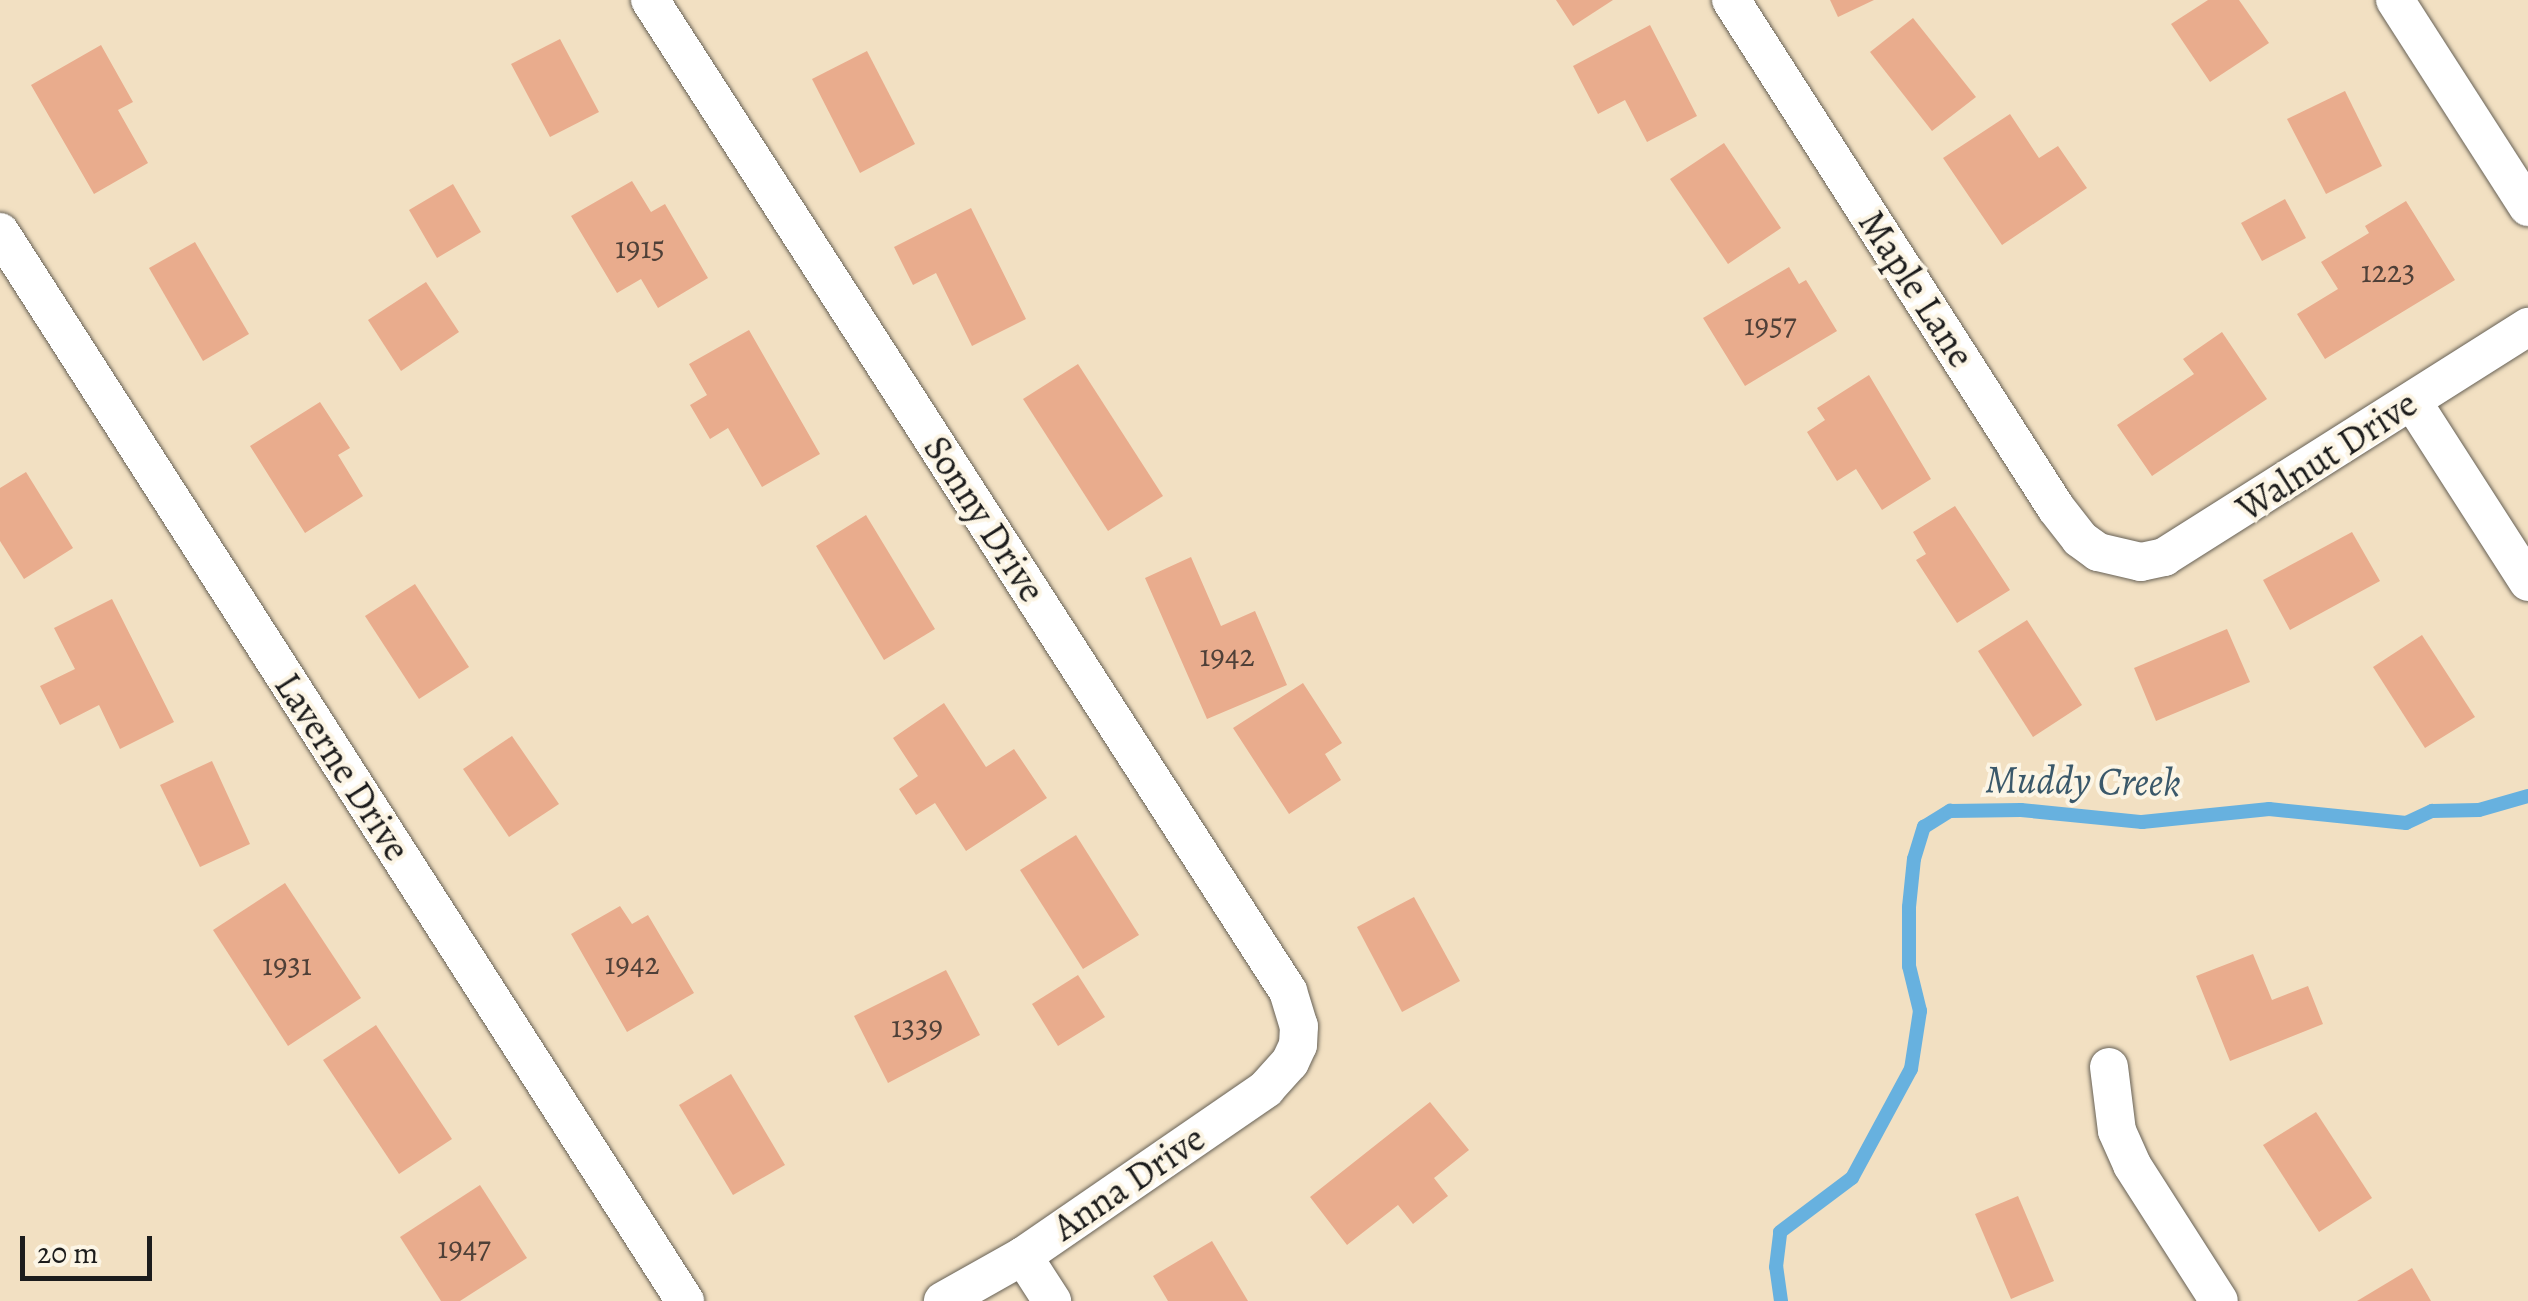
<!DOCTYPE html>
<style>
body{margin:0}
#map{position:relative;width:2528px;height:1301px;overflow:hidden;background:#f2e0c2;font-family:Alegreya,serif}
div>[style]{position:absolute}
.stream>*{height:14px;margin:-7px;padding:0 7px;transform-origin:7px;border-radius:7px;background:#67b1df}
.building>*{inset:0;background:#e9ac8d}
.roads{filter:drop-shadow(0 0 2px #676156) drop-shadow(0 0 2px #676156)}
.street>*{height:38px;margin:-19px;padding:0 19px;transform-origin:19px;border-radius:19px;background:#fff}
span{translate:-50% -50%;white-space:nowrap;text-align:center;line-height:1.15;-webkit-text-stroke:8px #fcf5e5;paint-order:stroke}
.number-label{font-size:32px;color:#4f4038}
.number-label span{-webkit-text-stroke-width:0}
.street-label{font-size:38px;color:#1c1c1c}
.water-label{font-size:40px;color:#3a586a;font-style:italic}
.scale{position:absolute;left:20px;top:1236px;width:132px;height:45px;box-sizing:border-box;border:5px solid #1c1c1c;border-top:0;padding-left:12px;font-size:30px;line-height:35px;white-space:nowrap;color:#1c1c1c;-webkit-text-stroke:8px #fcf5e5;paint-order:stroke}
</style>
<div id="map">
<div class="stream">
<i style="left:1781px;top:1301px;width:34px;rotate:-98deg"></i>
<i style="left:1776px;top:1267px;width:35px;rotate:-83deg"></i>
<i style="left:1780px;top:1232px;width:90px;rotate:-36.9deg"></i>
<i style="left:1852px;top:1178px;width:124px;rotate:-61.6deg"></i>
<i style="left:1911px;top:1069px;width:59px;rotate:-81.2deg"></i>
<i style="left:1920px;top:1011px;width:46px;rotate:-103.7deg"></i>
<i style="left:1909px;top:966px;width:59px;rotate:-90deg"></i>
<i style="left:1909px;top:907px;width:48px;rotate:-84.1deg"></i>
<i style="left:1914px;top:859px;width:34px;rotate:-73deg"></i>
<i style="left:1924px;top:827px;width:31px;rotate:-32deg"></i>
<i style="left:1950px;top:811px;width:71px;rotate:-0.8deg"></i>
<i style="left:2021px;top:810px;width:122px;rotate:5.7deg"></i>
<i style="left:2142px;top:822px;width:128px;rotate:-5.8deg"></i>
<i style="left:2269px;top:809px;width:138px;rotate:5.8deg"></i>
<i style="left:2406px;top:823px;width:29px;rotate:-25deg"></i>
<i style="left:2432px;top:811px;width:47px;rotate:-1.2deg"></i>
<i style="left:2479px;top:810px;width:51px;rotate:-15.9deg"></i>
</div>
<div class="building">
<i style="clip-path:polygon(1556px 0,1613px 0,1573px 26px)"></i>
<i style="clip-path:polygon(1830px 0,1874px 0,1838px 17px)"></i>
<i style="clip-path:polygon(2208px 0,2239px 0,2269px 43px,2210px 82px,2171px 24px)"></i>
<i style="clip-path:polygon(1913px 18px,1976px 97px,1932px 131px,1870px 52px)"></i>
<i style="clip-path:polygon(1650px 25px,1697px 116px,1647px 142px,1625px 100px,1598px 114px,1573px 66px)"></i>
<i style="clip-path:polygon(560px 39px,599px 112px,550px 137px,511px 64px)"></i>
<i style="clip-path:polygon(101px 45px,133px 102px,118px 110px,148px 163px,94px 194px,31px 85px)"></i>
<i style="clip-path:polygon(867px 51px,915px 144px,860px 173px,812px 79px)"></i>
<i style="clip-path:polygon(2345px 91px,2382px 166px,2326px 194px,2287px 119px)"></i>
<i style="clip-path:polygon(2010px 114px,2039px 158px,2058px 146px,2087px 188px,2002px 245px,1943px 158px)"></i>
<i style="clip-path:polygon(1724px 143px,1781px 228px,1728px 264px,1670px 179px)"></i>
<i style="clip-path:polygon(632px 181px,651px 212px,665px 204px,708px 278px,658px 308px,641px 279px,617px 293px,571px 216px)"></i>
<i style="clip-path:polygon(453px 184px,481px 232px,437px 258px,409px 210px)"></i>
<i style="clip-path:polygon(2285px 199px,2306px 238px,2262px 261px,2241px 223px)"></i>
<i style="clip-path:polygon(2406px 201px,2455px 280px,2325px 359px,2297px 314px,2338px 289px,2321px 262px,2369px 233px,2365px 226px)"></i>
<i style="clip-path:polygon(971px 208px,1026px 319px,972px 346px,936px 273px,913px 285px,894px 247px)"></i>
<i style="clip-path:polygon(195px 242px,249px 334px,203px 361px,149px 268px)"></i>
<i style="clip-path:polygon(1789px 267px,1799px 284px,1806px 280px,1837px 331px,1745px 386px,1703px 318px)"></i>
<i style="clip-path:polygon(426px 282px,459px 332px,401px 371px,368px 320px)"></i>
<i style="clip-path:polygon(749px 330px,820px 454px,762px 487px,728px 428px,710px 439px,690px 405px,707px 395px,689px 364px)"></i>
<i style="clip-path:polygon(2222px 332px,2267px 399px,2152px 476px,2117px 425px,2194px 374px,2183px 359px)"></i>
<i style="clip-path:polygon(1078px 364px,1163px 496px,1108px 531px,1023px 399px)"></i>
<i style="clip-path:polygon(1869px 375px,1931px 479px,1882px 510px,1856px 469px,1837px 481px,1807px 432px,1825px 420px,1817px 408px)"></i>
<i style="clip-path:polygon(320px 402px,350px 448px,338px 455px,363px 496px,305px 533px,250px 446px)"></i>
<i style="clip-path:polygon(26px 472px,73px 548px,24px 579px,0 541px,0 488px)"></i>
<i style="clip-path:polygon(1955px 506px,2010px 590px,1957px 623px,1916px 560px,1926px 554px,1913px 532px)"></i>
<i style="clip-path:polygon(866px 515px,935px 629px,884px 660px,816px 546px)"></i>
<i style="clip-path:polygon(2352px 532px,2380px 581px,2290px 630px,2263px 580px)"></i>
<i style="clip-path:polygon(1191px 557px,1221px 626px,1255px 611px,1287px 685px,1207px 719px,1145px 578px)"></i>
<i style="clip-path:polygon(415px 584px,469px 667px,419px 699px,365px 616px)"></i>
<i style="clip-path:polygon(112px 599px,174px 722px,120px 749px,99px 705px,60px 725px,40px 686px,75px 669px,54px 628px)"></i>
<i style="clip-path:polygon(2027px 620px,2082px 705px,2033px 737px,1978px 651px)"></i>
<i style="clip-path:polygon(2227px 629px,2250px 682px,2156px 721px,2134px 668px)"></i>
<i style="clip-path:polygon(2422px 635px,2475px 717px,2425px 748px,2373px 667px)"></i>
<i style="clip-path:polygon(1303px 683px,1342px 743px,1325px 754px,1341px 780px,1289px 814px,1233px 728px)"></i>
<i style="clip-path:polygon(944px 703px,986px 767px,1014px 749px,1047px 798px,966px 851px,935px 803px,916px 815px,899px 789px,918px 776px,893px 738px)"></i>
<i style="clip-path:polygon(512px 736px,559px 804px,509px 837px,463px 769px)"></i>
<i style="clip-path:polygon(212px 761px,250px 844px,200px 867px,160px 785px)"></i>
<i style="clip-path:polygon(1076px 835px,1139px 935px,1083px 969px,1020px 870px)"></i>
<i style="clip-path:polygon(285px 883px,361px 998px,288px 1046px,213px 930px)"></i>
<i style="clip-path:polygon(1414px 897px,1460px 981px,1402px 1012px,1357px 927px)"></i>
<i style="clip-path:polygon(620px 906px,632px 924px,648px 915px,694px 993px,627px 1032px,571px 934px)"></i>
<i style="clip-path:polygon(2253px 954px,2272px 1000px,2308px 986px,2323px 1024px,2230px 1061px,2196px 976px)"></i>
<i style="clip-path:polygon(946px 970px,980px 1035px,888px 1083px,854px 1016px)"></i>
<i style="clip-path:polygon(1078px 975px,1105px 1017px,1058px 1046px,1032px 1004px)"></i>
<i style="clip-path:polygon(376px 1025px,452px 1139px,399px 1174px,323px 1060px)"></i>
<i style="clip-path:polygon(731px 1074px,785px 1165px,733px 1195px,679px 1105px)"></i>
<i style="clip-path:polygon(1430px 1102px,1469px 1150px,1434px 1178px,1448px 1196px,1413px 1224px,1398px 1205px,1347px 1245px,1310px 1197px)"></i>
<i style="clip-path:polygon(2316px 1112px,2372px 1198px,2319px 1232px,2263px 1145px)"></i>
<i style="clip-path:polygon(480px 1185px,527px 1258px,460px 1301px,441px 1301px,400px 1237px)"></i>
<i style="clip-path:polygon(2018px 1196px,2054px 1281px,2011px 1299px,1975px 1214px)"></i>
<i style="clip-path:polygon(1212px 1241px,1248px 1301px,1168px 1301px,1153px 1276px)"></i>
<i style="clip-path:polygon(2412px 1268px,2431px 1301px,2357px 1301px)"></i>
</div>
<div class="roads">
<div class="street">
<i style="left:650px;top:0;width:1179px;rotate:57.23deg"></i>
<i style="left:1288px;top:991px;width:37px;rotate:73deg"></i>
<i style="left:1299px;top:1026px;width:19px;rotate:93deg"></i>
<i style="left:1298px;top:1045px;width:19px;rotate:115deg"></i>
<i style="left:1290px;top:1062px;width:36px;rotate:132deg"></i>
<i style="left:1266px;top:1089px;width:295px;rotate:145.5deg"></i>
<i style="left:1023px;top:1256px;width:92px;rotate:150.6deg"></i>
<i style="left:1731px;top:0;width:603px;rotate:57.39deg"></i>
<i style="left:2056px;top:508px;width:39px;rotate:52deg"></i>
<i style="left:2080px;top:539px;width:22px;rotate:36deg"></i>
<i style="left:2098px;top:552px;width:44px;rotate:13.1deg"></i>
<i style="left:2141px;top:562px;width:24px;rotate:-12deg"></i>
<i style="left:2164px;top:557px;width:431px;rotate:-32.3deg"></i>
<i style="left:2395px;top:0;width:246px;rotate:57.3deg"></i>
<i style="left:0;top:232px;width:1270px;rotate:57.35deg"></i>
<i style="left:2412px;top:401px;width:215px;rotate:57.3deg"></i>
<i style="left:2109px;top:1067px;width:64px;rotate:82.9deg"></i>
<i style="left:2117px;top:1131px;width:37px;rotate:66deg"></i>
<i style="left:2132px;top:1165px;width:161px;rotate:57.4deg"></i>
<i style="left:1023px;top:1256px;width:54px;rotate:57.2deg"></i>
</div>
</div>
<div class="number-label">
<span style="left:640px;top:247px">1915</span>
<span style="left:2388px;top:271px">1223</span>
<span style="left:1770px;top:324px">1957</span>
<span style="left:1227px;top:655px">1942</span>
<span style="left:632px;top:963px">1942</span>
<span style="left:287px;top:964px">1931</span>
<span style="left:917px;top:1026px">1339</span>
<span style="left:464px;top:1247px">1947</span>
</div>
<div class="street-label">
<span style="left:1916px;top:289px;rotate:57deg">Maple Lane</span>
<span style="left:2327px;top:456px;rotate:-33deg">Walnut Drive</span>
<span style="left:984px;top:519px;rotate:57deg">Sonny Drive</span>
<span style="left:342px;top:767px;rotate:57deg">Laverne Drive</span>
<span style="left:1129px;top:1183px;rotate:-34deg">Anna Drive</span>
</div>
<div class="water-label">
<span style="left:2083px;top:781px;rotate:1deg">Muddy Creek</span>
</div>
<div class="scale">20 m</div>
</div>
